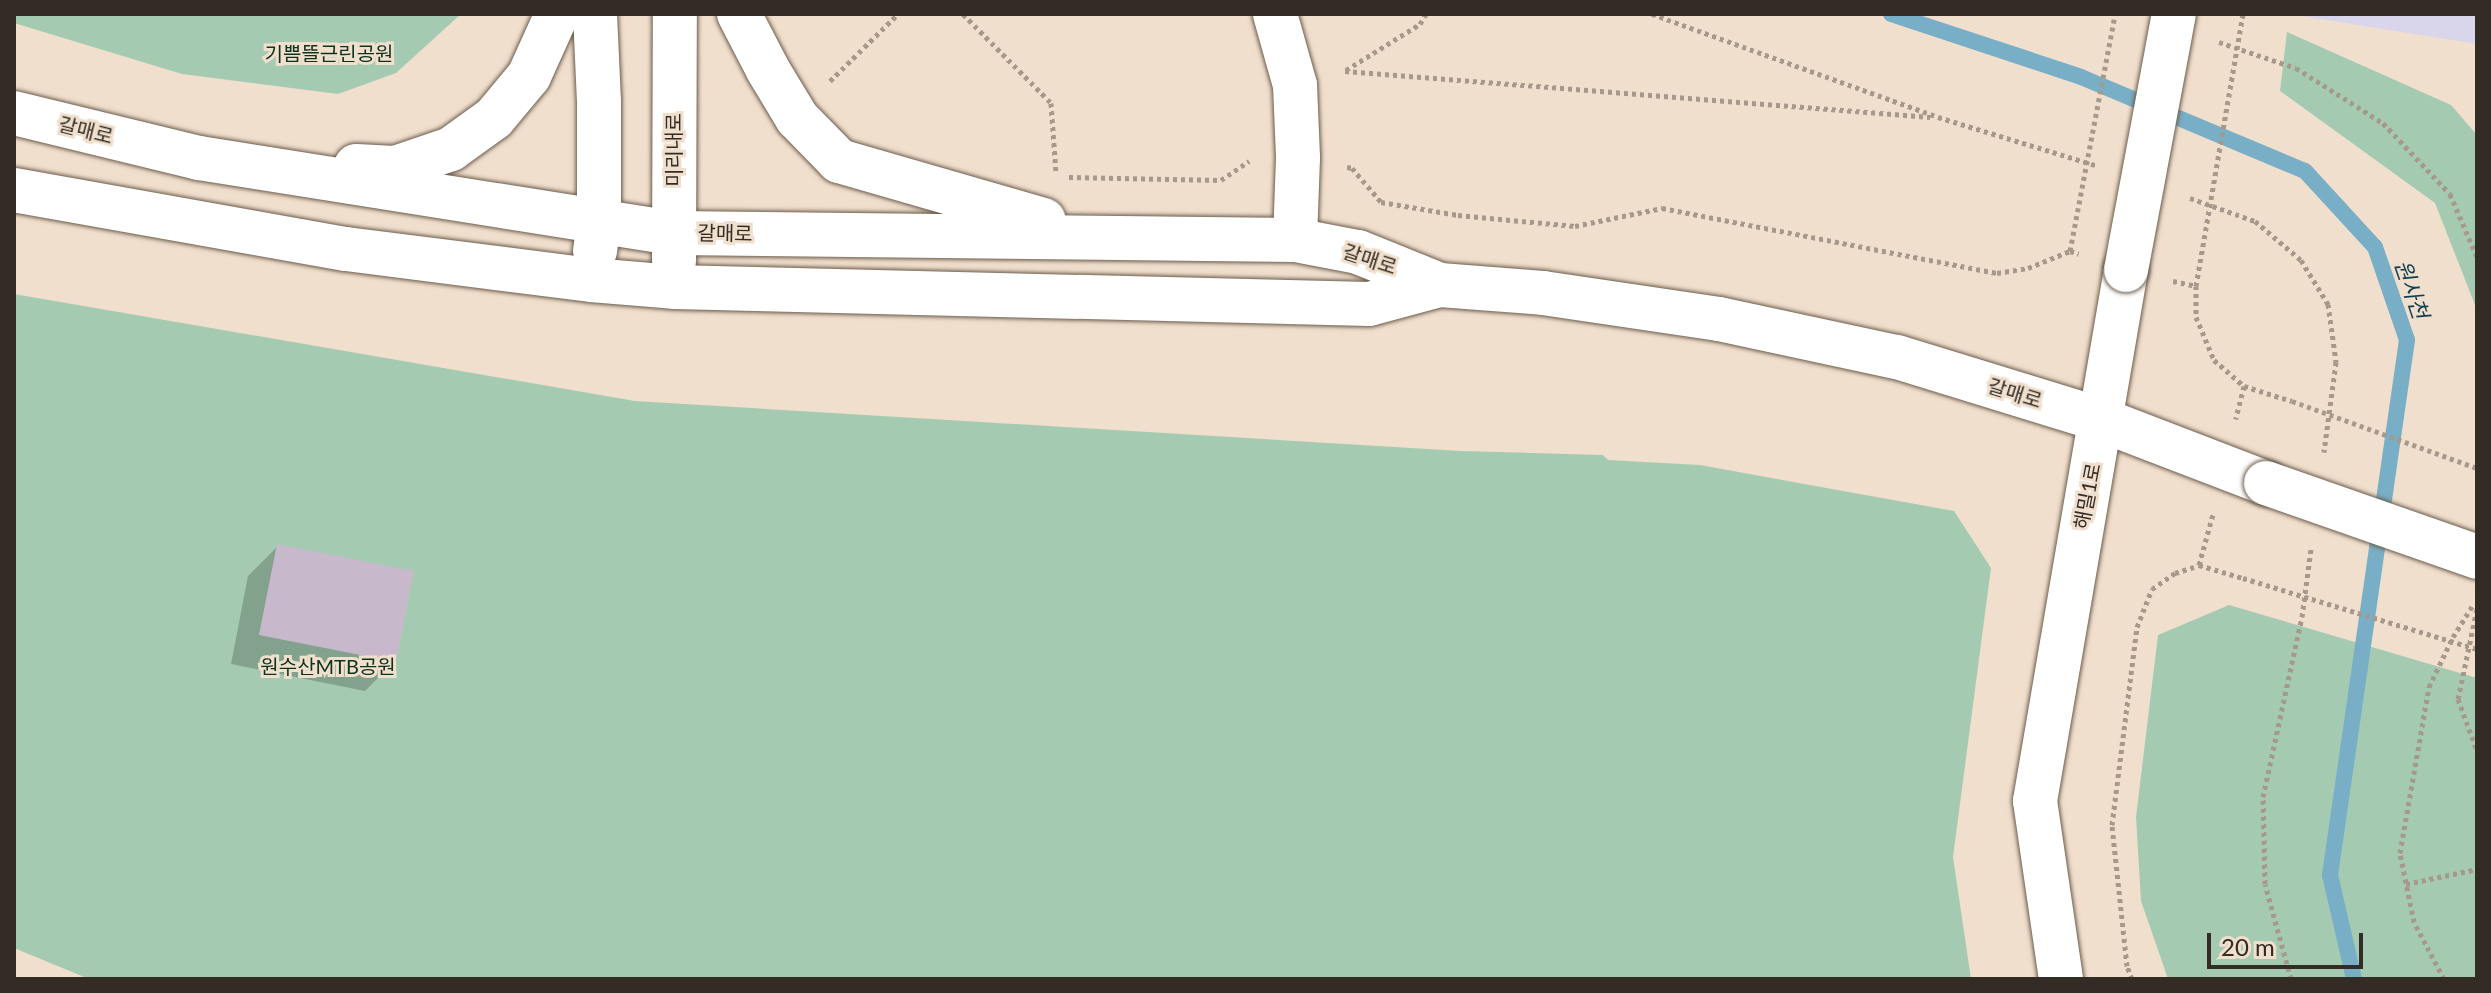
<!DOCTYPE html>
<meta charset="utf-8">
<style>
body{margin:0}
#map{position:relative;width:2491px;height:993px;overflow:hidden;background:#f1dfcd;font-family:Lato,"Noto Sans KR",sans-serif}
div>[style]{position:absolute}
.education>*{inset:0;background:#d9d5eb}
.green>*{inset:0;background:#a4cbb2}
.shadow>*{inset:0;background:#0003}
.stream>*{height:16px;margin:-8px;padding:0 8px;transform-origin:8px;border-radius:8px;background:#78aec6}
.building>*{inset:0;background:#c7b8cb}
.path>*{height:5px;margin-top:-2.5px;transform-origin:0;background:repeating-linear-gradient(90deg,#a6988b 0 4px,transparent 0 8px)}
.roads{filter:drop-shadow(0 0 2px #6b5c4c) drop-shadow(0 0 2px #6b5c4c)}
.minor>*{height:44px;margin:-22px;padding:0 22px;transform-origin:22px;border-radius:22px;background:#fff}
.path-bridge>*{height:5px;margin-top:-2.5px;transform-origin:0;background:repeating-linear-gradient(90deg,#a6988b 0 4px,transparent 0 8px)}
.bridges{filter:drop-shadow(0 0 2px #6b5c4c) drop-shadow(0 0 2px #6b5c4c)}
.minor-bridge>*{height:44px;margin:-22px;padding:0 22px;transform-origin:22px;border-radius:22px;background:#fff}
span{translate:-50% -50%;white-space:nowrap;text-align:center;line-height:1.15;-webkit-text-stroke:6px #f1dfcd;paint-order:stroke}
.park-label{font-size:20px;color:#0b331e}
.street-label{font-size:20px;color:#322c25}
.water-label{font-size:22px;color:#0e3e4f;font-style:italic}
.frame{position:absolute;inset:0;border:16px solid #322c25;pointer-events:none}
.scale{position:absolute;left:2207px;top:933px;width:156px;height:36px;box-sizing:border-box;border:4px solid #322c25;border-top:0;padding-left:10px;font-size:24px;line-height:28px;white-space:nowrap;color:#322c25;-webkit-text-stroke:6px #f1dfcd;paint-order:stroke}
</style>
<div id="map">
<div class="education">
<i style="clip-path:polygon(2289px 14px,2477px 14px,2477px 44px)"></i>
</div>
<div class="green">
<i style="clip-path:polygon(14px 14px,461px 14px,396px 73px,338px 94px,182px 74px,14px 23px)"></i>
<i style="clip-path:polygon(2287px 32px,2451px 105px,2477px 135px,2477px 322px,2475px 305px,2435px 203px,2280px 91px)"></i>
<i style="clip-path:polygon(14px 294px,635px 401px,1461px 451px,1603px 455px,1608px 460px,1700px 465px,1954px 511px,1991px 568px,1953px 857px,1971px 979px,89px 979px,14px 948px)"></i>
<i style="clip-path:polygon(2229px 605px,2477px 678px,2477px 979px,2168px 979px,2141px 901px,2136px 817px,2158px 635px)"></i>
</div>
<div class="shadow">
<i style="clip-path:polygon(278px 546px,395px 661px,365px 691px,231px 664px,248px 576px)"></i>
</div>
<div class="stream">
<i style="left:1891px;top:14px;width:200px;rotate:18.3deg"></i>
<i style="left:2081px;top:77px;width:243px;rotate:22.8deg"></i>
<i style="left:2305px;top:171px;width:103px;rotate:47.4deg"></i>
<i style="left:2375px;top:247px;width:98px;rotate:71deg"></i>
<i style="left:2407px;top:340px;width:541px;rotate:98.19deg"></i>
<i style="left:2330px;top:875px;width:107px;rotate:77deg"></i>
</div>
<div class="building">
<i style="clip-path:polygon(277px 544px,414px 571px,396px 662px,259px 635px)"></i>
</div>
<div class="path">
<i style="left:963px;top:14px;width:125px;rotate:45.3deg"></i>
<i style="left:1051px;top:103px;width:69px;rotate:85.9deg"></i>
<i style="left:1652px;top:14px;width:304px;rotate:19.8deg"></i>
<i style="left:1938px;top:117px;width:167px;rotate:17deg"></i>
<i style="left:2219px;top:42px;width:81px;rotate:18.7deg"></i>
<i style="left:2296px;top:68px;width:103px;rotate:32.3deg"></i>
<i style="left:2383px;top:123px;width:98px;rotate:46.7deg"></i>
<i style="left:2450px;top:194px;width:69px;rotate:66.8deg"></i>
<i style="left:1346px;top:70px;width:87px;rotate:-31.9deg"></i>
<i style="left:1420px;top:24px;width:12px;rotate:-59deg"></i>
<i style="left:1345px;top:71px;width:587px;rotate:4.5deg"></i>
<i style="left:830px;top:81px;width:95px;rotate:-44.6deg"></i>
<i style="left:1347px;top:167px;width:5px;rotate:11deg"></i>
<i style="left:1352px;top:168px;width:45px;rotate:49.5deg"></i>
<i style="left:1381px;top:202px;width:78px;rotate:9.6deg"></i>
<i style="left:1458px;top:215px;width:118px;rotate:5.4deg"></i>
<i style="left:1575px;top:226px;width:89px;rotate:-11.7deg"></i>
<i style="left:1662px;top:208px;width:341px;rotate:11deg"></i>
<i style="left:1997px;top:273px;width:31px;rotate:-9deg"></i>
<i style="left:2028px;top:268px;width:45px;rotate:-22deg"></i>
<i style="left:2070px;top:251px;width:9px;rotate:18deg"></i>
<i style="left:1069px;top:177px;width:152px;rotate:1.1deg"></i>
<i style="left:1221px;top:180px;width:34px;rotate:-34deg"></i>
<i style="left:2190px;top:198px;width:69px;rotate:19.5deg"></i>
<i style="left:2255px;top:221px;width:60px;rotate:40.3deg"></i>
<i style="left:2301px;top:260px;width:52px;rotate:58.5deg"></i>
<i style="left:2328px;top:304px;width:59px;rotate:82.1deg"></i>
<i style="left:2336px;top:362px;width:91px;rotate:97.6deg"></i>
<i style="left:2173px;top:281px;width:24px;rotate:12deg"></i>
<i style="left:2196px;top:286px;width:31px;rotate:90deg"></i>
<i style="left:2196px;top:317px;width:47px;rotate:67.3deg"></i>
<i style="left:2214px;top:360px;width:40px;rotate:41deg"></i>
<i style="left:2244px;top:386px;width:34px;rotate:104deg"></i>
<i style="left:2244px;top:386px;width:50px;rotate:17.4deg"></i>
<i style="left:2199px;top:565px;width:46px;rotate:16.5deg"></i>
<i style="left:2477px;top:609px;width:92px;rotate:101.9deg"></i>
<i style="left:2458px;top:699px;width:55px;rotate:69.9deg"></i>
<i style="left:2406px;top:884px;width:73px;rotate:-11.9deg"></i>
<i style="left:2132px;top:979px;width:14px;rotate:-111deg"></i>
<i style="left:2127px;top:966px;width:142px;rotate:-96.1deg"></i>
<i style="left:2112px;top:825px;width:200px;rotate:-82.8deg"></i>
<i style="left:2137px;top:627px;width:41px;rotate:-68.5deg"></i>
<i style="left:2152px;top:589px;width:28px;rotate:-35deg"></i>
<i style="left:2175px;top:573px;width:25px;rotate:-18deg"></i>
<i style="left:2199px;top:565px;width:53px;rotate:-74.6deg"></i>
<i style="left:2291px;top:979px;width:98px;rotate:-105.3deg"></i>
<i style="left:2265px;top:884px;width:87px;rotate:-91.3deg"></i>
<i style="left:2263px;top:797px;width:184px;rotate:-77.8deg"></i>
<i style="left:2302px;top:617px;width:69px;rotate:-82.5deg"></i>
<i style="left:2444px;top:979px;width:64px;rotate:-117.8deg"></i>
<i style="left:2414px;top:922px;width:70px;rotate:-101.5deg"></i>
<i style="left:2400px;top:853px;width:169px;rotate:-80.1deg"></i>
<i style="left:2429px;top:687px;width:55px;rotate:-64.4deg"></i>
<i style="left:2453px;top:637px;width:39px;rotate:-58deg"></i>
</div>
<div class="roads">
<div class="minor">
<i style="left:739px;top:14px;width:63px;rotate:62.6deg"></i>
<i style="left:768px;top:70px;width:56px;rotate:58.9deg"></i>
<i style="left:797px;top:118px;width:60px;rotate:45.7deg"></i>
<i style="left:839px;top:161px;width:213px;rotate:16.1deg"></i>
<i style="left:1275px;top:14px;width:74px;rotate:74.3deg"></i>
<i style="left:1295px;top:85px;width:73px;rotate:87.6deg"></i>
<i style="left:1298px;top:158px;width:82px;rotate:92.1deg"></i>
<i style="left:14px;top:113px;width:190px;rotate:13.7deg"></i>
<i style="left:199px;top:158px;width:481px;rotate:9deg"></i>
<i style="left:674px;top:233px;width:621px;rotate:0.65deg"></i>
<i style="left:1295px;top:240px;width:64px;rotate:10.8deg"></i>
<i style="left:1358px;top:252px;width:88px;rotate:21.9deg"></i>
<i style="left:1440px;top:285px;width:103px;rotate:4.4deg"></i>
<i style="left:1543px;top:293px;width:178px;rotate:8.4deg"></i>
<i style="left:1719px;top:319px;width:182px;rotate:12.1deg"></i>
<i style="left:1897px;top:357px;width:214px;rotate:17.1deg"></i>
<i style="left:2102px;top:420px;width:176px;rotate:21deg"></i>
<i style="left:356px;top:166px;width:39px;rotate:3deg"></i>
<i style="left:395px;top:168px;width:59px;rotate:-18.7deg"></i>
<i style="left:451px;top:149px;width:53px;rotate:-35.8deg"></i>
<i style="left:494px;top:118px;width:55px;rotate:-50.2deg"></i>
<i style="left:529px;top:76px;width:68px;rotate:-65.7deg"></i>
<i style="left:14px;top:190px;width:337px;rotate:10.1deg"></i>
<i style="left:346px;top:249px;width:247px;rotate:7.2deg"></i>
<i style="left:591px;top:280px;width:83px;rotate:4.8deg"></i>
<i style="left:674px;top:287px;width:695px;rotate:1.4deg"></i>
<i style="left:1369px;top:304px;width:73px;rotate:-15deg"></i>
<i style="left:595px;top:251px;width:29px;rotate:-82deg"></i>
<i style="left:599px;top:222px;width:120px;rotate:-90deg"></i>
<i style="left:599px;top:102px;width:88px;rotate:-92.6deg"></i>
<i style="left:674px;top:261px;width:247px;rotate:-89.8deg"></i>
<i style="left:2061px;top:979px;width:180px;rotate:-98.3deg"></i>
<i style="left:2035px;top:801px;width:539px;rotate:-80.28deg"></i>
</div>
</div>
<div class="path-bridge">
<i style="left:2070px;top:251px;width:241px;rotate:-79.2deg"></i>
<i style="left:2196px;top:286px;width:276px;rotate:-80.2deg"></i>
<i style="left:2292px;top:401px;width:197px;rotate:19.9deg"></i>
<i style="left:2243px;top:578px;width:245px;rotate:16.9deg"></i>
</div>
<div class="bridges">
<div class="minor-bridge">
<i style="left:2126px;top:270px;width:260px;rotate:-79.4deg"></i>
<i style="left:2266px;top:483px;width:224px;rotate:19.3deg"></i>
</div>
</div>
<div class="park-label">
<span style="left:329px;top:53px">기쁨뜰근린공원</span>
<span style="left:328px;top:666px">원수산MTB공원</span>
</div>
<div class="street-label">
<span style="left:86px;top:130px;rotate:14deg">갈매로</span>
<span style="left:673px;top:150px;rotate:-90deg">미리내로</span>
<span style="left:725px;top:233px;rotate:1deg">갈매로</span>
<span style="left:1370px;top:259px;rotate:18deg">갈매로</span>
<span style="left:2015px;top:393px;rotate:17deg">갈매로</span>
<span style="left:2087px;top:496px;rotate:-79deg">해밀1로</span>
</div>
<div class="water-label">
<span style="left:2412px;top:289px;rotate:71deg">원사천</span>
</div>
<div class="frame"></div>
<div class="scale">20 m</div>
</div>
